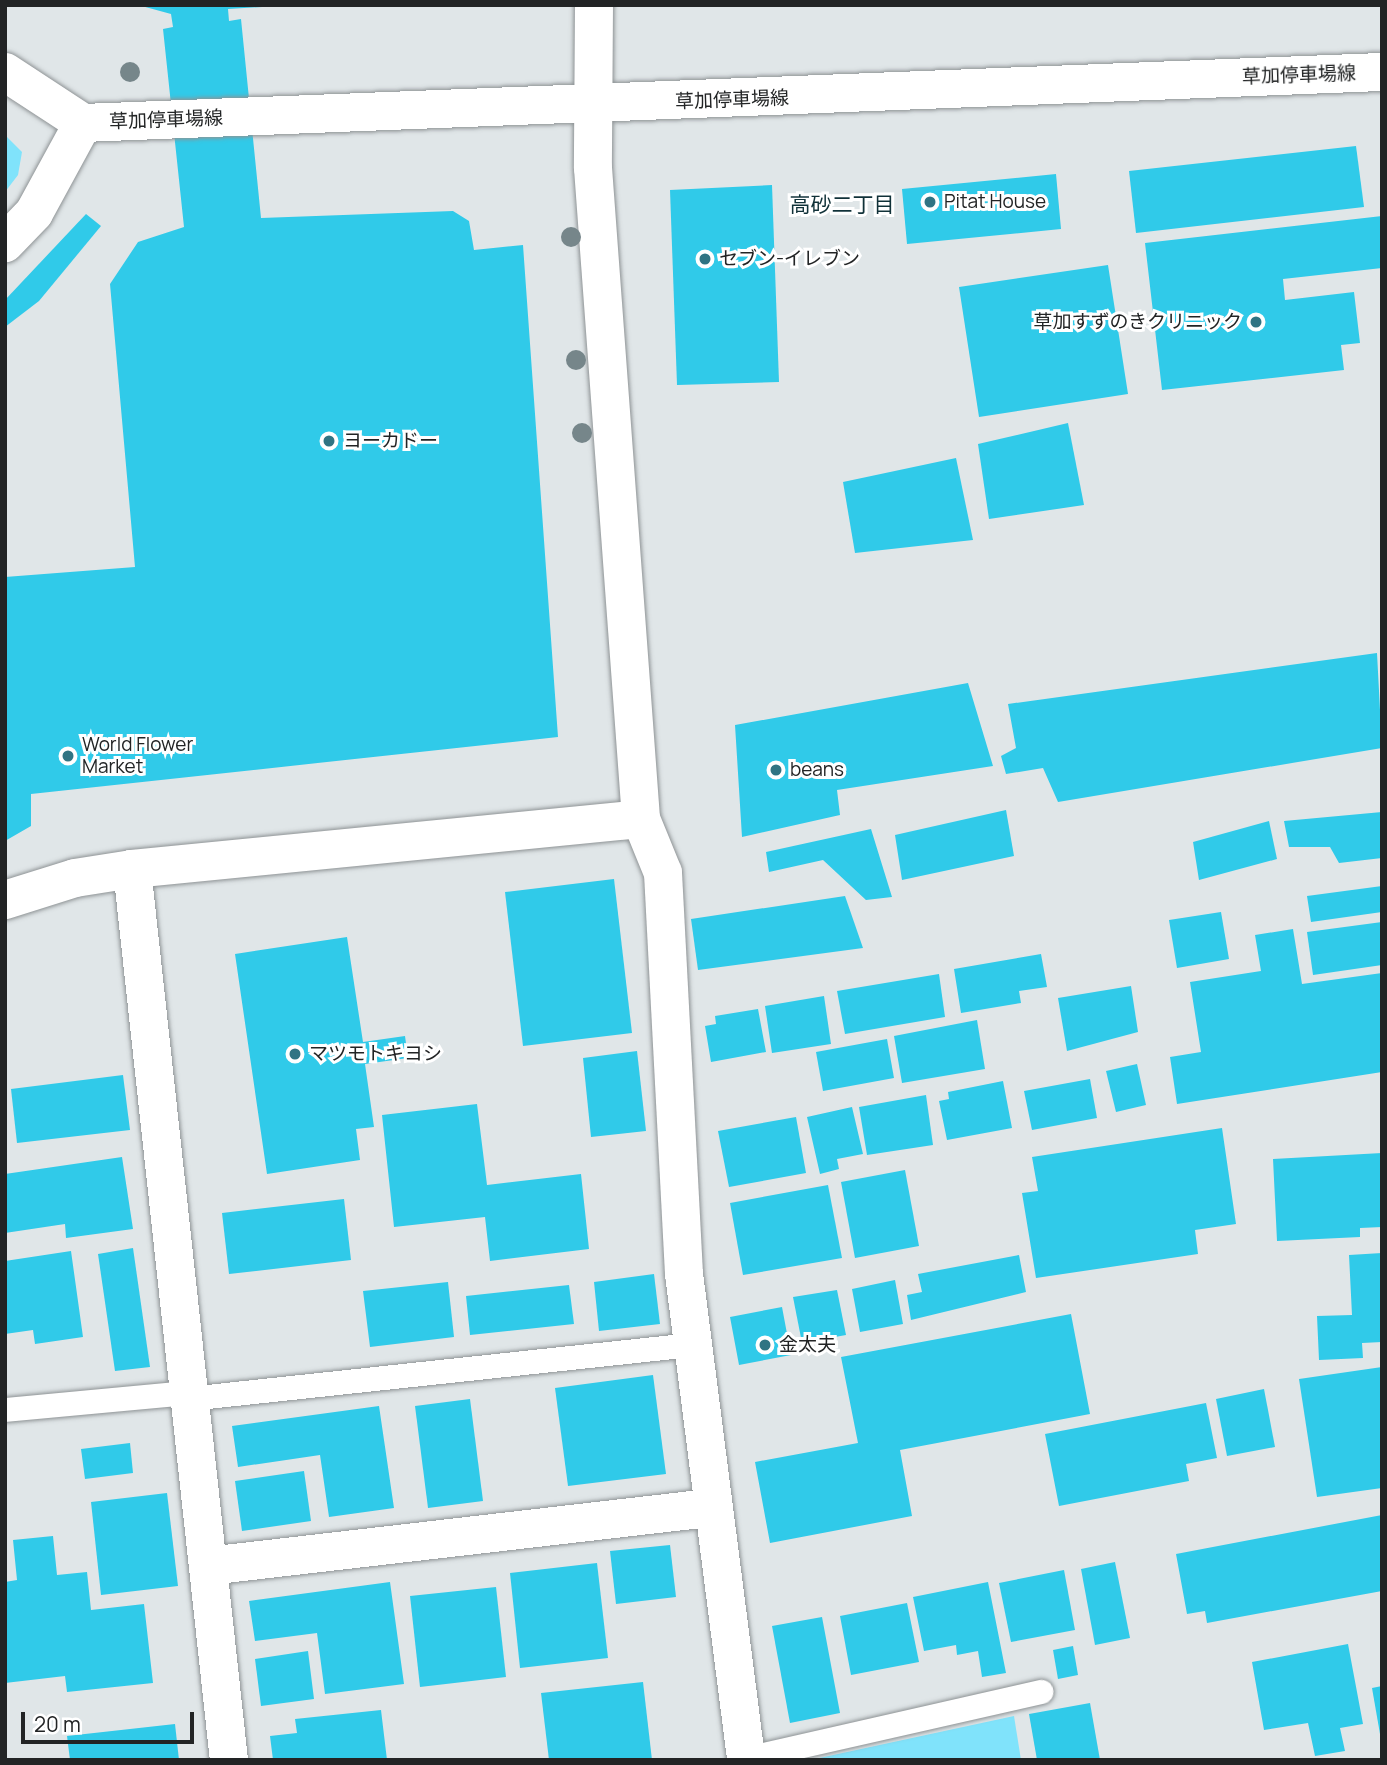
<!DOCTYPE html>
<meta charset="utf-8">
<style>
body{margin:0}
#map{position:relative;width:1387px;height:1765px;overflow:hidden;background:#e0e6e8;font-family:Manrope,"Noto Sans JP",sans-serif}
div>[style]{position:absolute}
.green>*{inset:0;background:#80e3fb}
.building>*{inset:0;background:#30cae9}
.roads{filter:drop-shadow(0 0 2px #8e9395) drop-shadow(0 0 2px #8e9395)}
.lane>*{height:24px;margin:-12px;padding:0 12px;transform-origin:12px;border-radius:12px;background:#fff}
.street>*{height:38px;margin:-19px;padding:0 19px;transform-origin:19px;border-radius:19px;background:#fff}
.secondary>*{height:38px;margin:-19px;padding:0 19px;transform-origin:19px;border-radius:19px;background:#fff}
.trees>*{width:20px;height:20px;margin:-10px;border-radius:50%;background:#76868a}
.dots>*{width:19px;height:19px;translate:-50% -50%;box-sizing:border-box;border:4px solid #fff;border-radius:50%}
span{translate:-50% -50%;white-space:nowrap;text-align:center;line-height:1.15;-webkit-text-stroke:6px #fff;paint-order:stroke}
.street-label{font-size:19px;color:#222425}
.poi-label{font-size:19px;color:#222425}
.left{translate:0 -50%;text-align:left}
.right{translate:-100% -50%;text-align:right}
.neighbourhood-label{font-size:21px;color:#103138}
.frame{position:absolute;inset:0;border:7px solid #222425;pointer-events:none}
.scale{position:absolute;left:21px;top:1712px;width:173px;height:32px;box-sizing:border-box;border:4px solid #222425;border-top:0;padding-left:9px;font-size:21px;line-height:24px;white-space:nowrap;color:#222425;-webkit-text-stroke:5px #fff;paint-order:stroke}
</style>
<div id="map">
<div class="green">
<i style="clip-path:polygon(5px 135px,22px 152px,18px 175px,5px 192px)"></i>
<i style="clip-path:polygon(1014px 1716px,1021px 1760px,810px 1760px)"></i>
</div>
<div class="building">
<i style="clip-path:polygon(138px 5px,295px 5px,228px 9px,229px 21px,241px 19px,261px 218px,453px 211px,469px 221px,474px 250px,523px 245px,558px 737px,31px 794px,31px 826px,5px 841px,5px 577px,135px 567px,110px 284px,138px 242px,184px 227px,163px 29px,173px 27px,171px 14px)"></i>
<i style="clip-path:polygon(1356px 146px,1364px 207px,1136px 233px,1129px 171px)"></i>
<i style="clip-path:polygon(1056px 174px,1061px 229px,907px 244px,902px 189px)"></i>
<i style="clip-path:polygon(772px 185px,779px 382px,677px 385px,670px 190px)"></i>
<i style="clip-path:polygon(86px 214px,101px 226px,39px 301px,5px 327px,5px 300px)"></i>
<i style="clip-path:polygon(1382px 216px,1382px 268px,1283px 279px,1285px 300px,1354px 292px,1360px 343px,1341px 345px,1344px 370px,1162px 390px,1145px 243px)"></i>
<i style="clip-path:polygon(1108px 265px,1128px 394px,979px 417px,959px 287px)"></i>
<i style="clip-path:polygon(1068px 423px,1084px 505px,989px 519px,978px 444px)"></i>
<i style="clip-path:polygon(956px 458px,973px 540px,855px 553px,843px 482px)"></i>
<i style="clip-path:polygon(1377px 653px,1382px 748px,1058px 802px,1043px 768px,1006px 774px,1001px 756px,1016px 748px,1008px 704px)"></i>
<i style="clip-path:polygon(968px 683px,993px 766px,837px 790px,840px 815px,742px 837px,735px 725px)"></i>
<i style="clip-path:polygon(1006px 810px,1014px 856px,902px 880px,895px 835px)"></i>
<i style="clip-path:polygon(1382px 812px,1382px 858px,1339px 863px,1330px 847px,1289px 847px,1284px 821px)"></i>
<i style="clip-path:polygon(1269px 821px,1277px 859px,1199px 880px,1193px 842px)"></i>
<i style="clip-path:polygon(871px 829px,892px 897px,866px 900px,823px 860px,769px 872px,766px 852px)"></i>
<i style="clip-path:polygon(614px 879px,632px 1033px,523px 1046px,505px 892px)"></i>
<i style="clip-path:polygon(1382px 886px,1382px 912px,1311px 922px,1307px 896px)"></i>
<i style="clip-path:polygon(845px 896px,863px 948px,698px 970px,691px 919px)"></i>
<i style="clip-path:polygon(1221px 912px,1229px 959px,1177px 968px,1169px 920px)"></i>
<i style="clip-path:polygon(1382px 922px,1382px 965px,1313px 975px,1307px 932px)"></i>
<i style="clip-path:polygon(1293px 929px,1302px 984px,1382px 973px,1382px 1072px,1177px 1104px,1170px 1057px,1201px 1052px,1190px 982px,1261px 971px,1255px 935px)"></i>
<i style="clip-path:polygon(347px 937px,363px 1042px,405px 1036px,408px 1058px,365px 1064px,374px 1127px,356px 1129px,360px 1160px,267px 1174px,235px 954px)"></i>
<i style="clip-path:polygon(1041px 954px,1047px 987px,1019px 991px,1021px 1003px,961px 1013px,954px 969px)"></i>
<i style="clip-path:polygon(939px 974px,945px 1017px,845px 1034px,837px 991px)"></i>
<i style="clip-path:polygon(1131px 986px,1138px 1032px,1067px 1051px,1058px 998px)"></i>
<i style="clip-path:polygon(824px 996px,831px 1044px,772px 1053px,765px 1006px)"></i>
<i style="clip-path:polygon(758px 1009px,766px 1052px,711px 1062px,705px 1026px,716px 1024px,715px 1016px)"></i>
<i style="clip-path:polygon(977px 1020px,985px 1069px,902px 1083px,894px 1036px)"></i>
<i style="clip-path:polygon(887px 1039px,894px 1078px,823px 1091px,816px 1052px)"></i>
<i style="clip-path:polygon(637px 1051px,646px 1131px,591px 1137px,583px 1058px)"></i>
<i style="clip-path:polygon(1137px 1064px,1146px 1105px,1116px 1112px,1106px 1071px)"></i>
<i style="clip-path:polygon(123px 1075px,130px 1130px,17px 1143px,11px 1089px)"></i>
<i style="clip-path:polygon(1090px 1079px,1097px 1118px,1032px 1130px,1024px 1091px)"></i>
<i style="clip-path:polygon(1003px 1081px,1012px 1128px,947px 1140px,939px 1101px,949px 1099px,948px 1092px)"></i>
<i style="clip-path:polygon(926px 1095px,933px 1145px,867px 1155px,859px 1107px)"></i>
<i style="clip-path:polygon(477px 1104px,487px 1185px,581px 1174px,589px 1249px,490px 1261px,485px 1217px,394px 1227px,382px 1115px)"></i>
<i style="clip-path:polygon(852px 1107px,863px 1154px,837px 1159px,839px 1169px,820px 1174px,807px 1117px)"></i>
<i style="clip-path:polygon(796px 1117px,806px 1173px,729px 1187px,718px 1131px)"></i>
<i style="clip-path:polygon(1222px 1128px,1236px 1224px,1195px 1230px,1198px 1254px,1036px 1278px,1022px 1193px,1038px 1191px,1032px 1157px)"></i>
<i style="clip-path:polygon(1382px 1153px,1382px 1227px,1360px 1228px,1360px 1237px,1277px 1241px,1273px 1159px)"></i>
<i style="clip-path:polygon(122px 1157px,133px 1229px,66px 1238px,65px 1224px,5px 1233px,5px 1174px)"></i>
<i style="clip-path:polygon(905px 1170px,919px 1246px,855px 1258px,841px 1182px)"></i>
<i style="clip-path:polygon(828px 1185px,842px 1258px,743px 1275px,730px 1203px)"></i>
<i style="clip-path:polygon(344px 1199px,351px 1260px,229px 1274px,222px 1213px)"></i>
<i style="clip-path:polygon(133px 1248px,150px 1367px,115px 1371px,98px 1254px)"></i>
<i style="clip-path:polygon(71px 1251px,83px 1337px,35px 1344px,33px 1330px,5px 1334px,5px 1261px)"></i>
<i style="clip-path:polygon(1382px 1253px,1382px 1342px,1362px 1343px,1363px 1358px,1319px 1360px,1317px 1316px,1352px 1315px,1349px 1255px)"></i>
<i style="clip-path:polygon(1019px 1255px,1026px 1292px,911px 1320px,907px 1295px,922px 1292px,918px 1274px)"></i>
<i style="clip-path:polygon(654px 1274px,660px 1324px,599px 1331px,594px 1282px)"></i>
<i style="clip-path:polygon(895px 1280px,903px 1324px,860px 1332px,852px 1289px)"></i>
<i style="clip-path:polygon(448px 1282px,454px 1337px,370px 1347px,363px 1291px)"></i>
<i style="clip-path:polygon(569px 1285px,574px 1324px,470px 1335px,466px 1296px)"></i>
<i style="clip-path:polygon(837px 1290px,846px 1335px,802px 1343px,793px 1297px)"></i>
<i style="clip-path:polygon(782px 1307px,791px 1355px,739px 1365px,730px 1317px)"></i>
<i style="clip-path:polygon(1071px 1314px,1090px 1414px,900px 1450px,912px 1516px,770px 1543px,755px 1462px,858px 1443px,841px 1357px)"></i>
<i style="clip-path:polygon(1382px 1367px,1382px 1488px,1317px 1497px,1299px 1379px)"></i>
<i style="clip-path:polygon(653px 1375px,666px 1474px,568px 1486px,555px 1388px)"></i>
<i style="clip-path:polygon(1264px 1389px,1275px 1447px,1227px 1456px,1216px 1399px)"></i>
<i style="clip-path:polygon(470px 1399px,483px 1501px,428px 1508px,415px 1406px)"></i>
<i style="clip-path:polygon(1206px 1403px,1217px 1458px,1186px 1464px,1189px 1481px,1059px 1506px,1045px 1434px)"></i>
<i style="clip-path:polygon(379px 1406px,394px 1508px,329px 1517px,320px 1455px,238px 1467px,232px 1426px)"></i>
<i style="clip-path:polygon(130px 1443px,133px 1473px,85px 1479px,81px 1449px)"></i>
<i style="clip-path:polygon(304px 1471px,311px 1521px,242px 1531px,235px 1481px)"></i>
<i style="clip-path:polygon(167px 1493px,178px 1586px,101px 1595px,91px 1502px)"></i>
<i style="clip-path:polygon(1382px 1515px,1382px 1591px,1207px 1623px,1205px 1611px,1187px 1614px,1176px 1554px)"></i>
<i style="clip-path:polygon(53px 1536px,57px 1575px,87px 1572px,91px 1610px,144px 1604px,153px 1683px,67px 1692px,65px 1676px,5px 1683px,5px 1582px,17px 1580px,13px 1540px)"></i>
<i style="clip-path:polygon(670px 1545px,676px 1597px,616px 1604px,610px 1551px)"></i>
<i style="clip-path:polygon(1115px 1562px,1130px 1638px,1095px 1645px,1081px 1569px)"></i>
<i style="clip-path:polygon(597px 1563px,608px 1658px,520px 1668px,510px 1573px)"></i>
<i style="clip-path:polygon(1064px 1570px,1075px 1630px,1011px 1642px,999px 1583px)"></i>
<i style="clip-path:polygon(390px 1582px,404px 1684px,325px 1694px,317px 1633px,255px 1641px,249px 1601px)"></i>
<i style="clip-path:polygon(988px 1582px,1006px 1673px,982px 1677px,978px 1651px,957px 1655px,956px 1645px,924px 1651px,913px 1597px)"></i>
<i style="clip-path:polygon(496px 1587px,506px 1677px,420px 1687px,410px 1596px)"></i>
<i style="clip-path:polygon(907px 1603px,919px 1662px,851px 1675px,840px 1616px)"></i>
<i style="clip-path:polygon(822px 1617px,840px 1713px,790px 1723px,772px 1626px)"></i>
<i style="clip-path:polygon(1348px 1644px,1363px 1724px,1340px 1728px,1345px 1751px,1315px 1756px,1308px 1723px,1264px 1730px,1252px 1662px)"></i>
<i style="clip-path:polygon(1073px 1646px,1078px 1675px,1058px 1679px,1053px 1650px)"></i>
<i style="clip-path:polygon(308px 1651px,314px 1699px,261px 1706px,255px 1659px)"></i>
<i style="clip-path:polygon(643px 1682px,652px 1760px,549px 1760px,541px 1693px)"></i>
<i style="clip-path:polygon(1382px 1686px,1382px 1734px,1380px 1734px,1372px 1688px)"></i>
<i style="clip-path:polygon(1090px 1703px,1100px 1760px,1037px 1760px,1029px 1714px)"></i>
<i style="clip-path:polygon(381px 1710px,387px 1760px,273px 1760px,270px 1736px,297px 1733px,295px 1719px)"></i>
<i style="clip-path:polygon(175px 1724px,179px 1760px,70px 1760px,67px 1736px)"></i>
</div>
<div class="roads">
<div class="lane">
<i style="left:189px;top:1399px;width:506px;rotate:-6.13deg"></i>
<i style="left:5px;top:1410px;width:185px;rotate:-5.3deg"></i>
<i style="left:746px;top:1759px;width:303px;rotate:-12.8deg"></i>
</div>
<div class="street">
<i style="left:5px;top:72px;width:93px;rotate:33.2deg"></i>
<i style="left:83px;top:123px;width:102px;rotate:118.6deg"></i>
<i style="left:34px;top:213px;width:42px;rotate:134deg"></i>
<i style="left:132px;top:869px;width:896px;rotate:83.79deg"></i>
<i style="left:5px;top:900px;width:73px;rotate:-17.4deg"></i>
<i style="left:75px;top:878px;width:58px;rotate:-9deg"></i>
<i style="left:132px;top:869px;width:511px;rotate:-5.61deg"></i>
<i style="left:641px;top:819px;width:58px;rotate:67.8deg"></i>
<i style="left:663px;top:873px;width:402px;rotate:87deg"></i>
<i style="left:684px;top:1274px;width:490px;rotate:82.7deg"></i>
<i style="left:208px;top:1566px;width:504px;rotate:-6.6deg"></i>
</div>
<div class="secondary">
<i style="left:594px;top:5px;width:163px;rotate:90.4deg"></i>
<i style="left:593px;top:168px;width:653px;rotate:85.78deg"></i>
<i style="left:83px;top:123px;width:1300px;rotate:-2.25deg"></i>
</div>
</div>
<div class="trees">
<i style="left:130px;top:72px"></i>
<i style="left:571px;top:237px"></i>
<i style="left:576px;top:360px"></i>
<i style="left:582px;top:433px"></i>
</div>
<div class="dots">
<i style="left:930px;top:202px;background:#307483"></i>
<i style="left:705px;top:259px;background:#307483"></i>
<i style="left:1256px;top:322px;background:#307483"></i>
<i style="left:329px;top:441px;background:#307483"></i>
<i style="left:68px;top:756px;background:#307483"></i>
<i style="left:776px;top:770px;background:#307483"></i>
<i style="left:295px;top:1054px;background:#307483"></i>
<i style="left:765px;top:1345px;background:#307483"></i>
</div>
<div class="street-label">
<span style="left:1299px;top:75px;rotate:-2deg">草加停車場線</span>
<span style="left:732px;top:100px;rotate:-2deg">草加停車場線</span>
<span style="left:166px;top:120px;rotate:-2deg">草加停車場線</span>
</div>
<div class="poi-label">
<span class="left" style="left:944px;top:202px">Pitat House</span>
<span class="left" style="left:719px;top:259px">セブン-イレブン</span>
<span class="right" style="left:1242px;top:322px">草加すずのきクリニック</span>
<span class="left" style="left:343px;top:441px">ヨーカドー</span>
<span class="left" style="left:82px;top:756px">World Flower<br>Market</span>
<span class="left" style="left:790px;top:770px">beans</span>
<span class="left" style="left:309px;top:1054px">マツモトキヨシ</span>
<span class="left" style="left:779px;top:1345px">金太夫</span>
</div>
<div class="neighbourhood-label">
<span style="left:842px;top:204px">高砂二丁目</span>
</div>
<div class="frame"></div>
<div class="scale">20 m</div>
</div>
